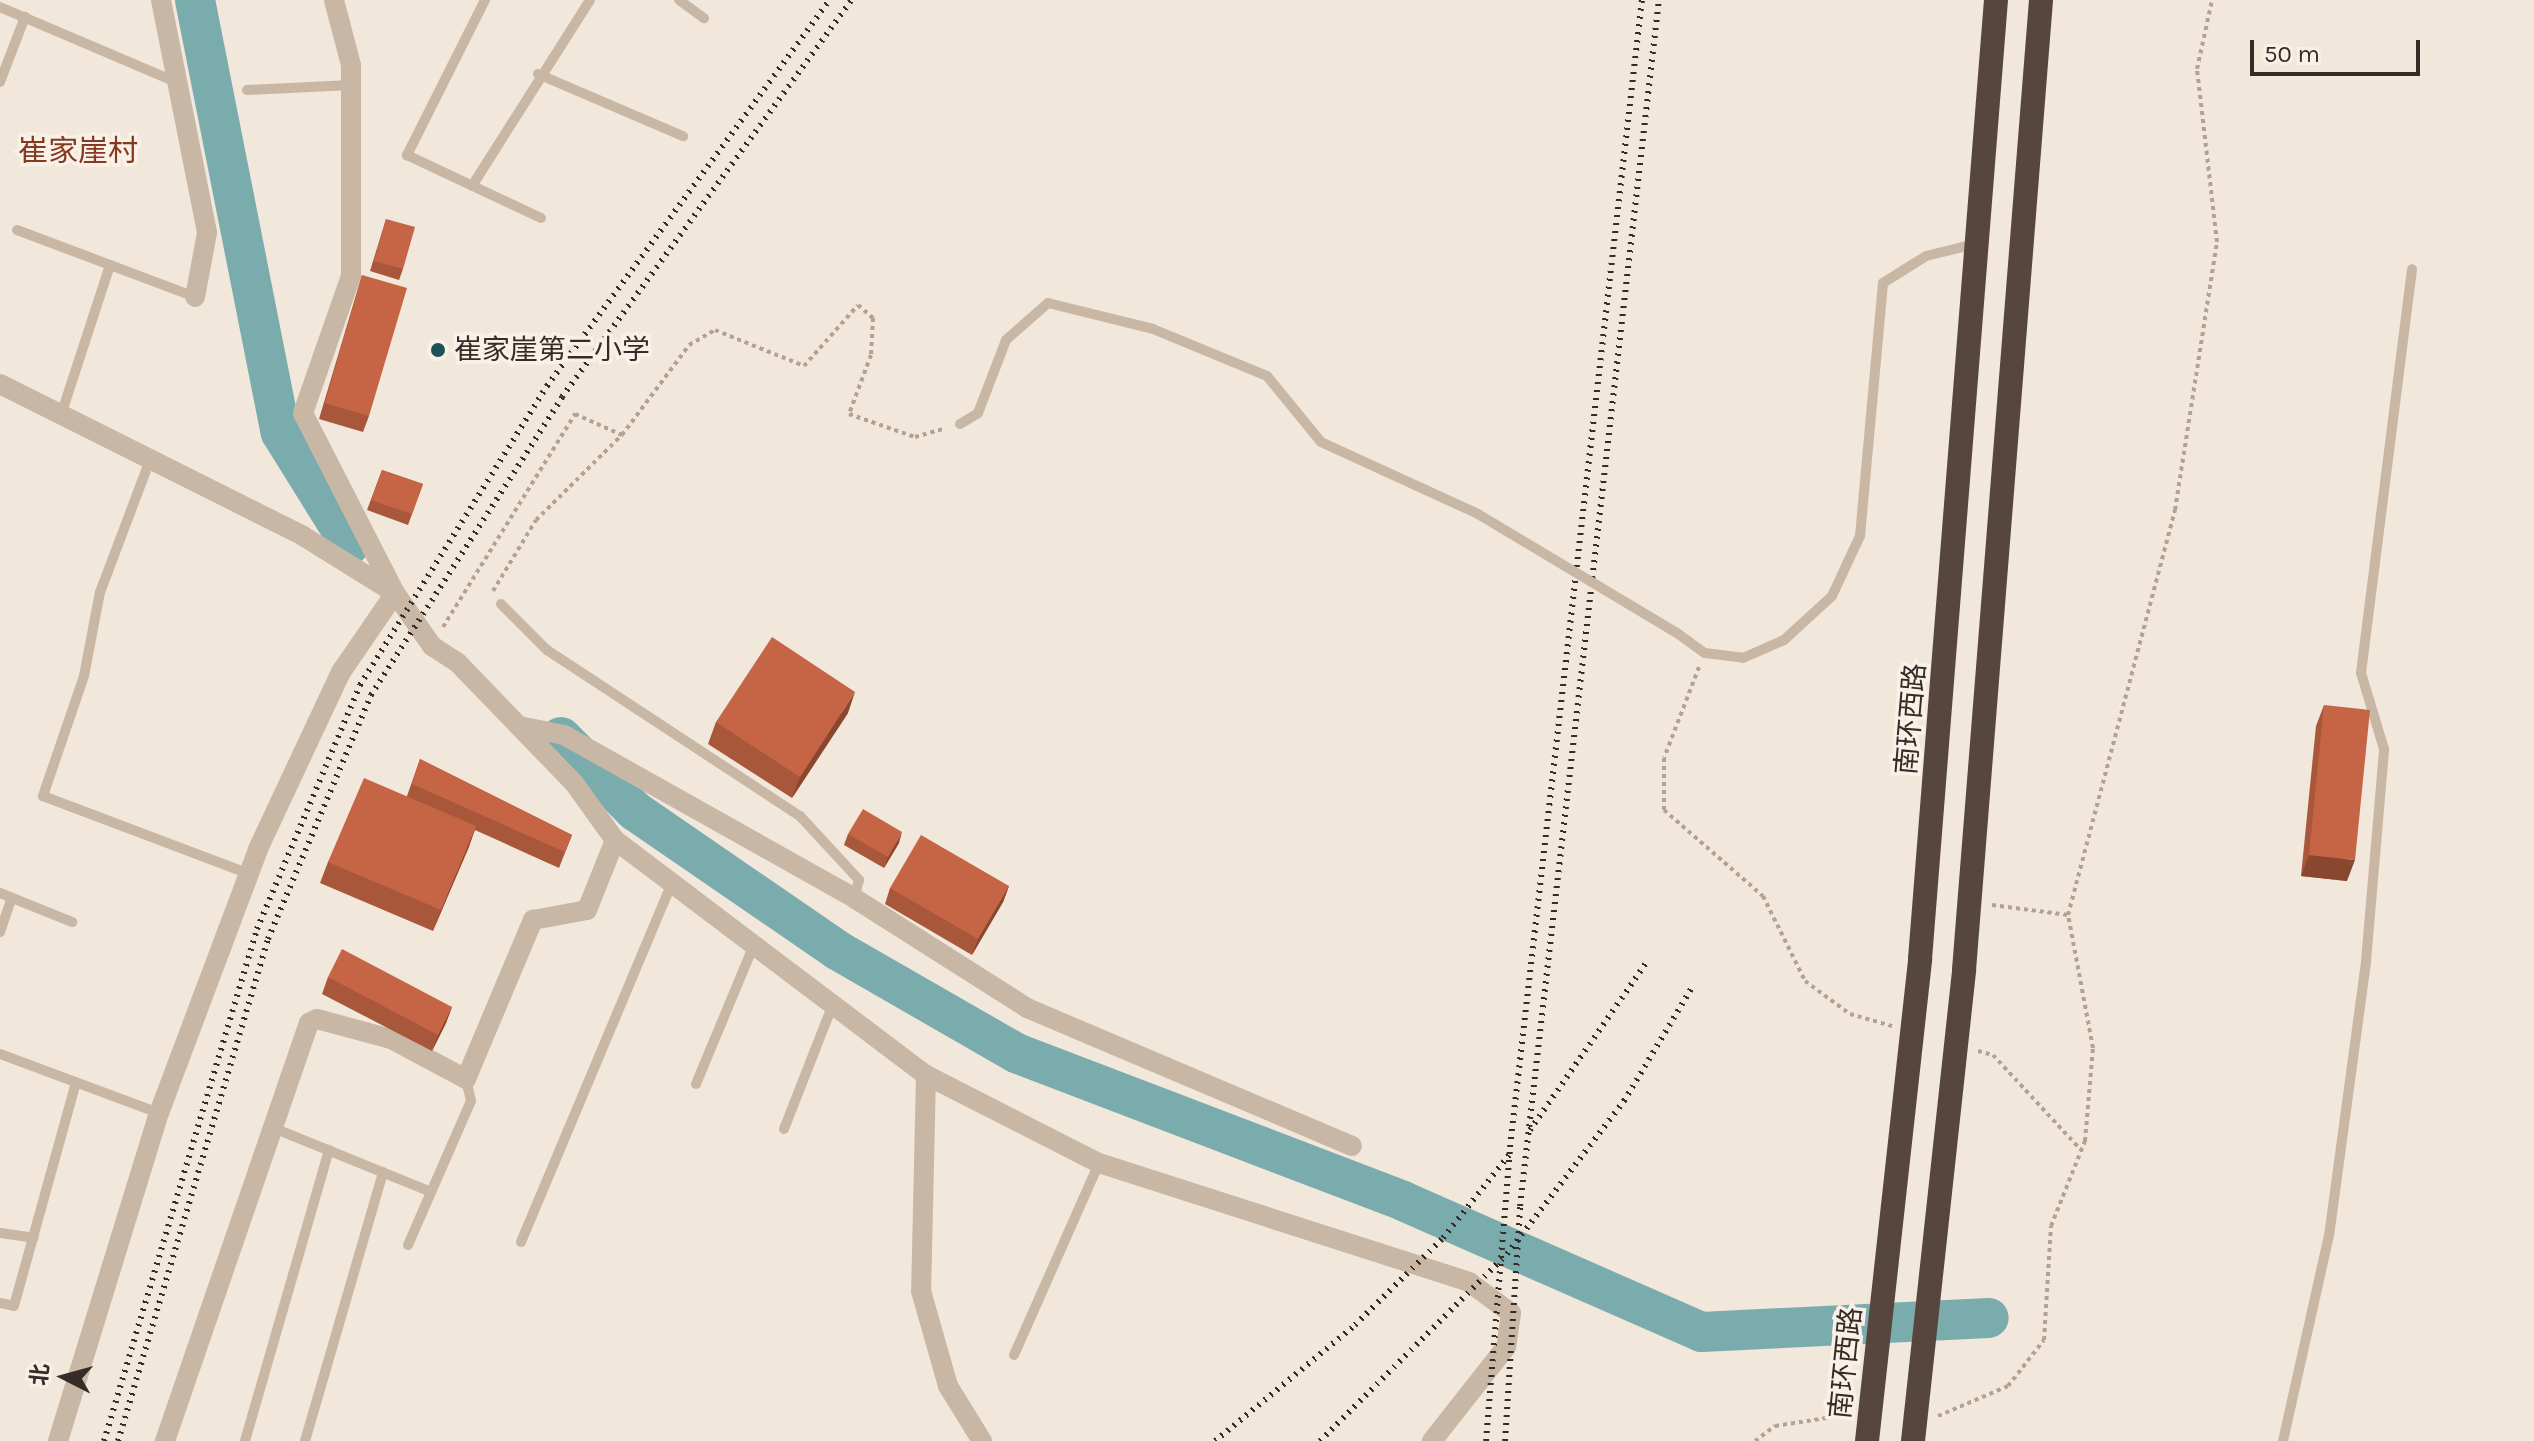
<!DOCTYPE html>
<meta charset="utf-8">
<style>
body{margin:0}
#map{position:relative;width:2534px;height:1441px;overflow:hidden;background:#f1e7da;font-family:Karla,"Noto Sans SC",sans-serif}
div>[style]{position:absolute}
.river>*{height:40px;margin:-20px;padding:0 20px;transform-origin:20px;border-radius:20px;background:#7aacae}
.path>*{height:4px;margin-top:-2px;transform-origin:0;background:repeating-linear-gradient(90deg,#b5a191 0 4px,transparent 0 8px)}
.lane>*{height:10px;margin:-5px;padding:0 5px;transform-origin:5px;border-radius:5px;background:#c9b7a6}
.street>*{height:20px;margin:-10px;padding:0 10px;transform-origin:10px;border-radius:10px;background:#c9b7a6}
.highway>*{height:24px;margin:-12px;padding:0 12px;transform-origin:12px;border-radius:12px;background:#57463e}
.rail>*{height:6px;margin-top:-3px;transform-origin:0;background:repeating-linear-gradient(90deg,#362c27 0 2px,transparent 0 8px)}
.lane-bridge>*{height:10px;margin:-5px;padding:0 5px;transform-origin:5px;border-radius:5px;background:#c9b7a6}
.highway-bridge>*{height:24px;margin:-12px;padding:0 12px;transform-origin:12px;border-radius:12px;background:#57463e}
.wall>*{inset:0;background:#a9573b}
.shaded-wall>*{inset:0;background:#8a4730}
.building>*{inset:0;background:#c56545}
.dots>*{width:22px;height:22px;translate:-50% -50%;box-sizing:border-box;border:4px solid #f9f1e7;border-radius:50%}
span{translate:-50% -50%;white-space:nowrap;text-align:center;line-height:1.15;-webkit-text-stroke:7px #f9f1e7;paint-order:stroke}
.poi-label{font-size:28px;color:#362c27}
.left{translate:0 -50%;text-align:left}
.street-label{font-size:28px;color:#362c27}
.neighbourhood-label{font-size:30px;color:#843921}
.north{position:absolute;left:24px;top:1337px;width:80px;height:80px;-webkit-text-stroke:6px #f9f1e7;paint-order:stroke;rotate:276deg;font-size:22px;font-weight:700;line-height:32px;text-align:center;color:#362c27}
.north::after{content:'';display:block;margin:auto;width:28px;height:36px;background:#362c27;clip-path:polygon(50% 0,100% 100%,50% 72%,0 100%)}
.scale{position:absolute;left:2250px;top:40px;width:170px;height:36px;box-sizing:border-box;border:4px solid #362c27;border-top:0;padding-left:10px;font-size:24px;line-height:28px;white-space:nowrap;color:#362c27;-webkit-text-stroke:6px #f9f1e7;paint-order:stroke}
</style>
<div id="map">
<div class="river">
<i style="left:195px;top:0;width:441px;rotate:78.8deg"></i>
<i style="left:281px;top:433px;width:131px;rotate:58.1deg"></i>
<i style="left:561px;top:737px;width:105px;rotate:45deg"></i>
<i style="left:635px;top:811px;width:245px;rotate:34.5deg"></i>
<i style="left:837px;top:950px;width:207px;rotate:29.9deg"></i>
<i style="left:1016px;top:1053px;width:414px;rotate:20.9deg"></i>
<i style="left:1403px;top:1201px;width:326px;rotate:23.7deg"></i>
<i style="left:1701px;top:1332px;width:288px;rotate:-2.8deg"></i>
</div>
<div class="path">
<i style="left:493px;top:591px;width:83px;rotate:-58.8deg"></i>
<i style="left:536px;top:520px;width:121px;rotate:-44.7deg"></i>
<i style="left:622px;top:435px;width:112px;rotate:-53.3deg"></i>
<i style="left:689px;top:345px;width:30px;rotate:-30deg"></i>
<i style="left:715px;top:330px;width:96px;rotate:22deg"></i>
<i style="left:804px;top:366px;width:81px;rotate:-48.5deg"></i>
<i style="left:858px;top:305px;width:20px;rotate:41deg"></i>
<i style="left:873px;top:318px;width:37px;rotate:93deg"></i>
<i style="left:871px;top:355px;width:63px;rotate:110.4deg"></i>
<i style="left:849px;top:414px;width:70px;rotate:19.2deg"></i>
<i style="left:915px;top:437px;width:32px;rotate:-16deg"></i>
<i style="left:443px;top:627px;width:251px;rotate:-58.2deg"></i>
<i style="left:575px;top:414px;width:51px;rotate:24.1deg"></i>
<i style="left:1699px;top:667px;width:97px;rotate:111deg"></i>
<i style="left:1664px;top:758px;width:52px;rotate:90deg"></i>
<i style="left:1664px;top:810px;width:131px;rotate:41deg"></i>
<i style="left:1763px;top:896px;width:95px;rotate:63.7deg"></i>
<i style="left:1805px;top:981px;width:56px;rotate:36.3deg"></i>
<i style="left:1850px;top:1014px;width:44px;rotate:15.9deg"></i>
<i style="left:1992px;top:905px;width:77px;rotate:7.5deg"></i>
<i style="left:2068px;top:915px;width:419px;rotate:-75.2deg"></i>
<i style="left:2175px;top:510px;width:271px;rotate:-81.1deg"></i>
<i style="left:2217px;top:242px;width:174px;rotate:-96.6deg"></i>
<i style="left:2197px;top:69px;width:71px;rotate:-77.7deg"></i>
<i style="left:1978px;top:1051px;width:16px;rotate:15deg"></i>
<i style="left:1993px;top:1055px;width:129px;rotate:47.2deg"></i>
<i style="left:1938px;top:1416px;width:76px;rotate:-23.2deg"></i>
<i style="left:2008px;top:1386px;width:58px;rotate:-52deg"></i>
<i style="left:2044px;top:1340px;width:114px;rotate:-86.5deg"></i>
<i style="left:2051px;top:1226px;width:92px;rotate:-68.2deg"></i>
<i style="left:2085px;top:1141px;width:93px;rotate:-85.1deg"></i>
<i style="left:2093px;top:1048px;width:135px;rotate:-100.6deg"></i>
<i style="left:1755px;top:1441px;width:25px;rotate:-37deg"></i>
<i style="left:1775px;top:1426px;width:72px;rotate:-8.8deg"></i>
</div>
<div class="lane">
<i style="left:485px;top:0;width:174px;rotate:116.7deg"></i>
<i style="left:407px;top:155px;width:148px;rotate:25.2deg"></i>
<i style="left:679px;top:0;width:31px;rotate:36deg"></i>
<i style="left:0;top:7px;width:191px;rotate:23.1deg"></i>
<i style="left:538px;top:74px;width:158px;rotate:23.2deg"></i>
<i style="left:0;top:82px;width:70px;rotate:-69deg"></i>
<i style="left:247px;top:90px;width:104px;rotate:-2.8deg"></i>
<i style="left:472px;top:186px;width:220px;rotate:-57.6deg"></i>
<i style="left:17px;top:230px;width:190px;rotate:20.6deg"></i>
<i style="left:61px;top:415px;width:158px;rotate:-71.9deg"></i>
<i style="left:960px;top:424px;width:21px;rotate:-31deg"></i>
<i style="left:978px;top:413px;width:78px;rotate:-69deg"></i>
<i style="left:1006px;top:340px;width:56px;rotate:-41.4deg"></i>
<i style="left:1048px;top:303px;width:108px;rotate:13.9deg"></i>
<i style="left:1153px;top:329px;width:123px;rotate:22.4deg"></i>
<i style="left:1267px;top:376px;width:85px;rotate:50.7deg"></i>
<i style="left:1321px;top:442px;width:173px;rotate:24.6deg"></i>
<i style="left:150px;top:460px;width:141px;rotate:110.7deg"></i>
<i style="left:100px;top:592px;width:86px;rotate:100.8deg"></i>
<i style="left:84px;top:676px;width:127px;rotate:108.9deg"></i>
<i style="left:43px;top:796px;width:220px;rotate:20.7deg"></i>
<i style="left:501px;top:604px;width:65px;rotate:45deg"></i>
<i style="left:547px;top:650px;width:303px;rotate:33.3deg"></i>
<i style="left:800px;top:816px;width:87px;rotate:47.3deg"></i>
<i style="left:859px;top:880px;width:19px;rotate:106deg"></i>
<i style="left:1677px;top:633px;width:34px;rotate:36deg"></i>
<i style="left:1705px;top:653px;width:38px;rotate:7deg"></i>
<i style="left:1743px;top:658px;width:45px;rotate:-23.7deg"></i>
<i style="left:1784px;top:640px;width:65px;rotate:-42.5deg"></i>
<i style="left:1832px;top:596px;width:66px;rotate:-65deg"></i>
<i style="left:1860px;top:536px;width:254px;rotate:-84.8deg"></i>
<i style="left:1883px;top:283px;width:51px;rotate:-32.1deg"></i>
<i style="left:1926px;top:256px;width:50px;rotate:-13.8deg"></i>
<i style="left:0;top:893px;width:78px;rotate:21.9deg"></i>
<i style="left:0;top:932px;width:36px;rotate:-71deg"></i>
<i style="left:0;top:1054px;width:170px;rotate:20.4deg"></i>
<i style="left:696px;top:1084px;width:151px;rotate:-67.4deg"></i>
<i style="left:271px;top:1127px;width:170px;rotate:22.1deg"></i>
<i style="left:784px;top:1129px;width:134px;rotate:-68.6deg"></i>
<i style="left:0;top:1233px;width:34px;rotate:8deg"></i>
<i style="left:521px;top:1242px;width:389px;rotate:-67.2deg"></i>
<i style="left:408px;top:1245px;width:157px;rotate:-66.4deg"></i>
<i style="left:471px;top:1101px;width:23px;rotate:-103deg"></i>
<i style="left:0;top:1303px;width:14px;rotate:12deg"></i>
<i style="left:14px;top:1306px;width:232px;rotate:-74.5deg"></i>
<i style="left:1014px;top:1355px;width:210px;rotate:-66.1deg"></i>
<i style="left:245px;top:1441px;width:303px;rotate:-73.9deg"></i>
<i style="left:305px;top:1441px;width:280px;rotate:-73.8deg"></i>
<i style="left:2283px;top:1441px;width:210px;rotate:-77.4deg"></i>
<i style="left:2329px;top:1236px;width:277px;rotate:-82.3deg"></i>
<i style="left:2366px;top:961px;width:213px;rotate:-85.1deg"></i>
<i style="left:2384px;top:749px;width:79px;rotate:-106.8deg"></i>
<i style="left:2361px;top:673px;width:407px;rotate:-82.8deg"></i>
</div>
<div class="street">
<i style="left:161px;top:0;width:237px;rotate:78.8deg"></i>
<i style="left:207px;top:233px;width:65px;rotate:100.6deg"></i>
<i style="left:0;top:384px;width:339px;rotate:26.6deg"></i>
<i style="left:303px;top:536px;width:108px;rotate:31.8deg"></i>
<i style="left:395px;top:593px;width:65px;rotate:55.1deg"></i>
<i style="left:432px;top:646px;width:30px;rotate:33deg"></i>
<i style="left:457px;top:662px;width:168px;rotate:46deg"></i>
<i style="left:574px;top:783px;width:70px;rotate:54.3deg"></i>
<i style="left:615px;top:840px;width:390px;rotate:37.1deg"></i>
<i style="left:926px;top:1075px;width:194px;rotate:27deg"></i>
<i style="left:1099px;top:1163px;width:389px;rotate:17.8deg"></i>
<i style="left:1469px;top:1282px;width:52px;rotate:36.4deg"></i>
<i style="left:1511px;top:1313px;width:34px;rotate:98deg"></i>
<i style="left:1506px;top:1347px;width:120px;rotate:128.2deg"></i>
<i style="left:519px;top:726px;width:46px;rotate:11.3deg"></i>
<i style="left:564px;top:735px;width:333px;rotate:29.3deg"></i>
<i style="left:854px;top:898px;width:205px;rotate:32.4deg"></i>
<i style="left:1027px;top:1008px;width:353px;rotate:23deg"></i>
<i style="left:926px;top:1075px;width:216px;rotate:91.3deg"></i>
<i style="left:921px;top:1291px;width:99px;rotate:74.1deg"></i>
<i style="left:948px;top:1386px;width:65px;rotate:58.3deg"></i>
<i style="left:58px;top:1441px;width:343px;rotate:-72.9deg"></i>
<i style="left:159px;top:1113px;width:282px;rotate:-69.4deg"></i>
<i style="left:258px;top:849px;width:195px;rotate:-64.9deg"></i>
<i style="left:341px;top:672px;width:96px;rotate:-55.6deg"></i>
<i style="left:395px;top:593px;width:202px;rotate:-117.1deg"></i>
<i style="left:303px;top:413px;width:145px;rotate:-70.7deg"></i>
<i style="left:351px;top:276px;width:211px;rotate:-90deg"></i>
<i style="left:351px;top:65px;width:67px;rotate:-104.7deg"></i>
<i style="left:165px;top:1441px;width:442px;rotate:-71deg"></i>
<i style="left:309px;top:1023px;width:9px;rotate:-27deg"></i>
<i style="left:317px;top:1019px;width:77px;rotate:15.1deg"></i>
<i style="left:391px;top:1039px;width:85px;rotate:28.1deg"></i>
<i style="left:466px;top:1079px;width:173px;rotate:-67.2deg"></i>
<i style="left:533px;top:920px;width:55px;rotate:-10.5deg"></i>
<i style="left:587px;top:910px;width:75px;rotate:-68.2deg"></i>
</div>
<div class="highway">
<i style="left:1920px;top:959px;width:962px;rotate:-85.47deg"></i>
<i style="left:1964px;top:970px;width:973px;rotate:-85.46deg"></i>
</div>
<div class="rail">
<i style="left:1530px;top:1130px;width:207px;rotate:-55.2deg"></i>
<i style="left:104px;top:1441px;width:534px;rotate:-73.36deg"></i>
<i style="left:257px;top:929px;width:265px;rotate:-67.1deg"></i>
<i style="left:360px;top:685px;width:353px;rotate:-58deg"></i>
<i style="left:547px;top:386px;width:479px;rotate:-53.8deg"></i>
<i style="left:118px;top:1441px;width:524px;rotate:-73.36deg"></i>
<i style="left:268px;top:939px;width:265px;rotate:-67.1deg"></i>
<i style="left:371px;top:695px;width:354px;rotate:-57.3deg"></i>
<i style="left:562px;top:397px;width:491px;rotate:-53.9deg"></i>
<i style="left:1215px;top:1441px;width:182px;rotate:-39.6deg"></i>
<i style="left:1355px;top:1325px;width:124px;rotate:-44.7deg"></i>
<i style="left:1443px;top:1238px;width:106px;rotate:-51.5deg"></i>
<i style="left:1320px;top:1441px;width:264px;rotate:-45deg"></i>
<i style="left:1507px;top:1254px;width:193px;rotate:-52.6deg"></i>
<i style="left:1624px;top:1101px;width:131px;rotate:-59.1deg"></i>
<i style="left:1486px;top:1441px;width:295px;rotate:-85.3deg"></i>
<i style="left:1510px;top:1147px;width:1155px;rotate:-83.44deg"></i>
<i style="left:1505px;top:1441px;width:235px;rotate:-86.3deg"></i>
<i style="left:1520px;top:1206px;width:1214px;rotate:-83.43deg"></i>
</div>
<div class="lane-bridge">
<i style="left:1478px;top:514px;width:232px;rotate:30.9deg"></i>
</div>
<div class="highway-bridge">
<i style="left:1867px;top:1441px;width:485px;rotate:-83.7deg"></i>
<i style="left:1913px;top:1441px;width:474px;rotate:-83.8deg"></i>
</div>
<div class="wall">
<i style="clip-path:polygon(386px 219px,403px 269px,399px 280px,370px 271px)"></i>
<i style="clip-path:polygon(362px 275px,369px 416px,363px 432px,319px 419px)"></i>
<i style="clip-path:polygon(382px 470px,423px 484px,408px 525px,367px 510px)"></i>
<i style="clip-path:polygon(2324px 705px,2347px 881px,2301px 876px,2316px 726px)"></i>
<i style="clip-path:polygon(848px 713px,792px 798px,708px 744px,716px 722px)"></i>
<i style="clip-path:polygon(420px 759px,572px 835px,559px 868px,475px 830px,433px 931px,320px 883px,328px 862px,407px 796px)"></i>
<i style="clip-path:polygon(848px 834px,899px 843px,884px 868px,844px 845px)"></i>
<i style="clip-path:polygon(1009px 886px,1003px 902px,972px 955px,885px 904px,890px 888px)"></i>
<i style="clip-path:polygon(328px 977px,452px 1007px,446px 1023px,432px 1051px,322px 994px)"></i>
</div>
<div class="shaded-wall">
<i style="clip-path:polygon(855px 692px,848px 713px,792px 798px,800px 777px)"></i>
<i style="clip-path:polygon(476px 826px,469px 847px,433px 931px,441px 910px)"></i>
<i style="clip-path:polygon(902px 832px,899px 843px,884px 868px,888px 857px)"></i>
<i style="clip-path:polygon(2309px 855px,2355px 860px,2347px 881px,2301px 876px)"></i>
<i style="clip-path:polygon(1009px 886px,1003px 902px,972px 955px,978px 939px)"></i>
<i style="clip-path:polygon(452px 1007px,446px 1023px,432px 1051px,438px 1035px)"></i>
</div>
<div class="building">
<i style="clip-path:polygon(386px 219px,415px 227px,403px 269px,374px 261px)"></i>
<i style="clip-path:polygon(362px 275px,407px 288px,369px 416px,325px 403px)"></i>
<i style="clip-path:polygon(382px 470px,423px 484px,412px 514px,371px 500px)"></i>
<i style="clip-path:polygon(772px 637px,855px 692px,800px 777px,716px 722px)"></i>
<i style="clip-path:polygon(2324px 705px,2370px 710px,2355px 860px,2309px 855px)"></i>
<i style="clip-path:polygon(420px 759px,572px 835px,565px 852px,412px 784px)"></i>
<i style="clip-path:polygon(364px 778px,476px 826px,441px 910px,328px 862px)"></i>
<i style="clip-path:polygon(863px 809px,902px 832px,888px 857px,848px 834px)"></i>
<i style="clip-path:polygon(921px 835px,1009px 886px,978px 939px,890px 888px)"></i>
<i style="clip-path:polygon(342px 949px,452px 1007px,438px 1035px,328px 977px)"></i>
</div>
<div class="dots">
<i style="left:438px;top:350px;background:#1d5357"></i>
</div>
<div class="poi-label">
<span class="left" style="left:454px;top:350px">崔家崖第二小学</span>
</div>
<div class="street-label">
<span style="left:1911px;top:719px;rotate:-85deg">南环西路</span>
<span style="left:1846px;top:1363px;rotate:-84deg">南环西路</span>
</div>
<div class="neighbourhood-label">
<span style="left:78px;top:151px">崔家崖村</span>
</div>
<div class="north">北</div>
<div class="scale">50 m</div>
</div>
